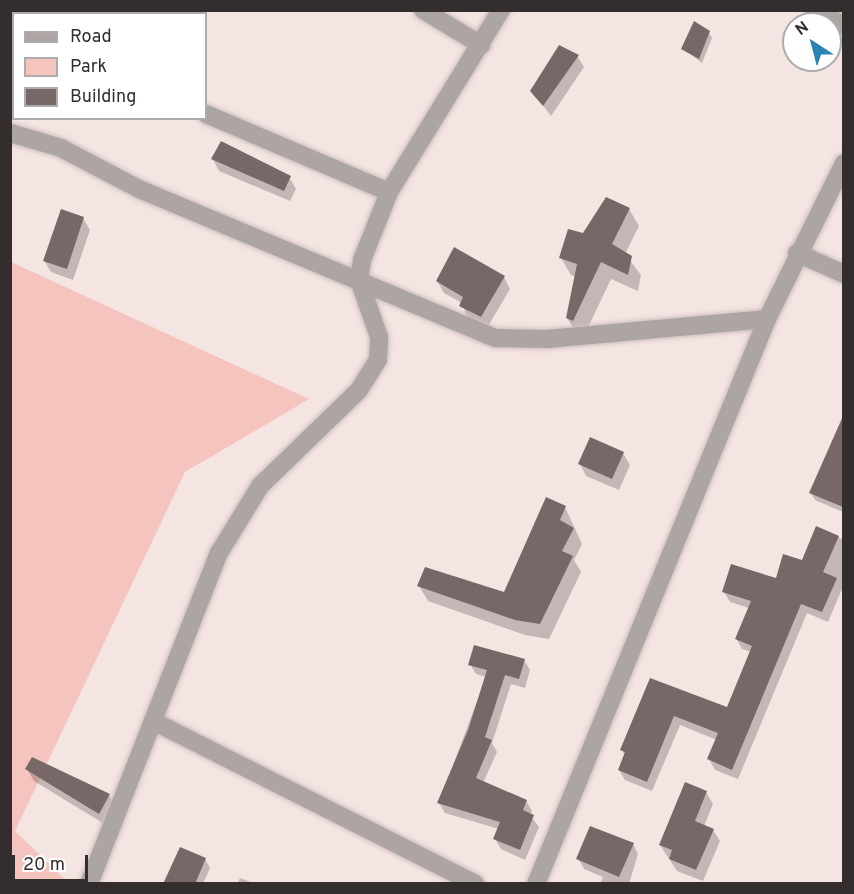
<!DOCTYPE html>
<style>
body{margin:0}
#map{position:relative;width:854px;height:894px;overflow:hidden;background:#f4e4e2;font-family:Overpass,sans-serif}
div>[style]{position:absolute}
.green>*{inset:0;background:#f5c4bf}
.shadow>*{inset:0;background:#0003}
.building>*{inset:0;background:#776867}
.roads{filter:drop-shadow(0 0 2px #cdbfbe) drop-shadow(0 0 2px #cdbfbe)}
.street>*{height:18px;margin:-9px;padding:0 9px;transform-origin:9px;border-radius:9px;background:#aca5a4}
span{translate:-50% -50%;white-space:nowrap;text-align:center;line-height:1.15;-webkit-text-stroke:6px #fff;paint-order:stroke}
.frame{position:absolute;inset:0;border:12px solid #332d2d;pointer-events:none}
.legend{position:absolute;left:12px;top:12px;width:195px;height:108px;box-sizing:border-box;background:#fff;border:2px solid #adabab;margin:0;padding:8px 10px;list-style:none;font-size:18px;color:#332d2d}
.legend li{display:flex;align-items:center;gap:12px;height:30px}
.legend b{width:30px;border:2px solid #adabab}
.north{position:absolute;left:782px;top:12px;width:60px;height:60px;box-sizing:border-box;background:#fff;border:2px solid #adabab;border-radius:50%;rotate:324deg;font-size:16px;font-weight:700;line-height:24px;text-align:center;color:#332d2d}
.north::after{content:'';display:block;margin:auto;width:21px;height:27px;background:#2984b1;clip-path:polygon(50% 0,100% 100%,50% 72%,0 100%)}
.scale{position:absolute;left:12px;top:855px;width:76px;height:27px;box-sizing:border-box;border:3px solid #332d2d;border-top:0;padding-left:8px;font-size:18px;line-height:21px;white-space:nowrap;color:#332d2d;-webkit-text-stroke:4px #fff;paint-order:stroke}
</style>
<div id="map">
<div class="green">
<i style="clip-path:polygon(11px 262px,309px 399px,185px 472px,15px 831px,69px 883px,11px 884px)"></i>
</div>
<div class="shadow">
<i style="clip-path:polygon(709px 33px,712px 38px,702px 63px,683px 48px)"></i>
<i style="clip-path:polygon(577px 56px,584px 67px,551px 116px,532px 91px)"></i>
<i style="clip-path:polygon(213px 159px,289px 177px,296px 189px,290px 201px,219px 171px)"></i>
<i style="clip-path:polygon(629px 209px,639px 226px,625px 254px,641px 275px,638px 291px,611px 279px,583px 338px,578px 336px,567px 318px,576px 277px,571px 275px,561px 258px,583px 235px)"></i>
<i style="clip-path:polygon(83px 218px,90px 230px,73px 280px,51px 272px,44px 260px)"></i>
<i style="clip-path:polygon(504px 277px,510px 289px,487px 328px,467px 317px,462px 303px,444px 293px,437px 281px)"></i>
<i style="clip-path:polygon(844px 420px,843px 512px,815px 500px,811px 493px)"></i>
<i style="clip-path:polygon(623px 453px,630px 465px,619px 490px,586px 476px,580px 464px)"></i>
<i style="clip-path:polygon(565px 507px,582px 544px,574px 560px,581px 572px,549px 639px,525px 635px,428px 601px,419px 586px,504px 594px)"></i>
<i style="clip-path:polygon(817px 528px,844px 540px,844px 584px,828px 622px,807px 613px,738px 779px,715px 770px,709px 759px,717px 740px,680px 725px,652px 791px,625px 780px,619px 770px,625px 756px,622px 750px,651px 680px,727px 709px,751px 652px,742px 649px,736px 638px,749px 608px,730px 602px,724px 592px,777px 580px,803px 562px)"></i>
<i style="clip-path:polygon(524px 660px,530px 670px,525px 688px,511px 684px,492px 743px,497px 752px,483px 783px,526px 801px,532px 811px,530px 815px,539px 827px,525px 860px,501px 849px,495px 839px,499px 829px,445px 813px,439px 803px,486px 677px,476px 674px,470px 664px)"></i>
<i style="clip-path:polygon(27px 769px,109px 795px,115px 806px,106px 825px,34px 781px)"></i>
<i style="clip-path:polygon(706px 792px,713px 804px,704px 826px,713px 830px,720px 841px,703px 881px,677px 871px,660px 845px)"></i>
<i style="clip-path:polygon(633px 844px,638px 854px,629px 884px,600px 884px,603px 877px,584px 869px,578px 858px)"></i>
<i style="clip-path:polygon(205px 859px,210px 868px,203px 884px,165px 884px)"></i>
<i style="clip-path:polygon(240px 878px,256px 884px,237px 884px)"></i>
</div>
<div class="building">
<i style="clip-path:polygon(694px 21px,710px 31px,699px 59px,681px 49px)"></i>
<i style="clip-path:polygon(559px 45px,579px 55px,543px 106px,530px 91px)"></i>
<i style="clip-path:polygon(221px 141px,291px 176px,284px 191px,211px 159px)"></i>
<i style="clip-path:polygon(606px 197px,630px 208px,612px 244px,632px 256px,628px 275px,601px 262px,573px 321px,566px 318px,577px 264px,559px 258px,568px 229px,583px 233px)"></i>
<i style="clip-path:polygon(61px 209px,84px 217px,67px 269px,43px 261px)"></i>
<i style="clip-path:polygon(454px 247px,505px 276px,481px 317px,459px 306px,463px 297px,436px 281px)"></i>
<i style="clip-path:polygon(843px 416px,843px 507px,809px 493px)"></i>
<i style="clip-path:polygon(590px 437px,624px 452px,612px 479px,578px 464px)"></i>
<i style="clip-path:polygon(546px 497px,566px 506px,560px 520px,574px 528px,562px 551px,573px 556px,540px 624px,515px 620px,417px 586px,425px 567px,504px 592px)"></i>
<i style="clip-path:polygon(816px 526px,839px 536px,823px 572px,837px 578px,822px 612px,801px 604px,732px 770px,707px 759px,718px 733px,674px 716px,647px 782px,618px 770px,625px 752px,620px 750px,650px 678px,727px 707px,752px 646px,735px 639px,751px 601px,722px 592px,731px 564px,776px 578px,783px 554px,802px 560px)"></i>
<i style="clip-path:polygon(474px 645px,525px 659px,519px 679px,505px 675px,485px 737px,492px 740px,476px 778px,527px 800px,523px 810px,534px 815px,520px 850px,493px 839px,500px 822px,437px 803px,468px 730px,487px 670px,468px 665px)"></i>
<i style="clip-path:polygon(32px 757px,110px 794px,99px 814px,25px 769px)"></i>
<i style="clip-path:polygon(685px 782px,707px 791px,695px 821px,714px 829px,696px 870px,669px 859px,672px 850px,659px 845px)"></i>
<i style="clip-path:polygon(590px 826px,634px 843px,619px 877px,576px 859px)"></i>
<i style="clip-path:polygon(180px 847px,206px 858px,195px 884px,163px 884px)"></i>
</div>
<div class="roads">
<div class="street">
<i style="left:423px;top:10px;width:68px;rotate:31.1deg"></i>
<i style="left:814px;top:10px;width:34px;rotate:27deg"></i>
<i style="left:10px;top:38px;width:4px;rotate:14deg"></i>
<i style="left:206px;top:114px;width:199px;rotate:23.1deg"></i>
<i style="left:10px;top:133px;width:53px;rotate:16.4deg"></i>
<i style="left:61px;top:148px;width:88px;rotate:27.7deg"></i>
<i style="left:139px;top:189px;width:387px;rotate:22.7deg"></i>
<i style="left:496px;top:338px;width:51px;rotate:1.1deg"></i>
<i style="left:547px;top:339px;width:221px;rotate:-5.2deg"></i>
<i style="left:797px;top:253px;width:51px;rotate:24.1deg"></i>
<i style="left:153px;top:721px;width:361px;rotate:26.8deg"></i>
<i style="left:89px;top:884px;width:356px;rotate:-68.6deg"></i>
<i style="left:219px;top:553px;width:79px;rotate:-58.5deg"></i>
<i style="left:260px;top:486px;width:138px;rotate:-44.1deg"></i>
<i style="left:359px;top:390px;width:36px;rotate:-58deg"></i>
<i style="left:378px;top:359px;width:22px;rotate:-87deg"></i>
<i style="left:379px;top:337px;width:60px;rotate:-109.3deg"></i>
<i style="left:359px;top:280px;width:20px;rotate:-81deg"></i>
<i style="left:362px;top:260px;width:73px;rotate:-68.3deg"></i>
<i style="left:389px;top:192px;width:214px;rotate:-58.4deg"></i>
<i style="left:536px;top:884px;width:610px;rotate:-67.76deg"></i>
<i style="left:767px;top:319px;width:174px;rotate:-63.7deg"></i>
</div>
</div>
<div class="frame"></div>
<ul class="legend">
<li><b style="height:8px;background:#aca5a4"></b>Road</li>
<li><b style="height:16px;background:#f5c4bf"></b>Park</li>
<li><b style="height:16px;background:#776867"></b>Building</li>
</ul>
<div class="north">N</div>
<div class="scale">20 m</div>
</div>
